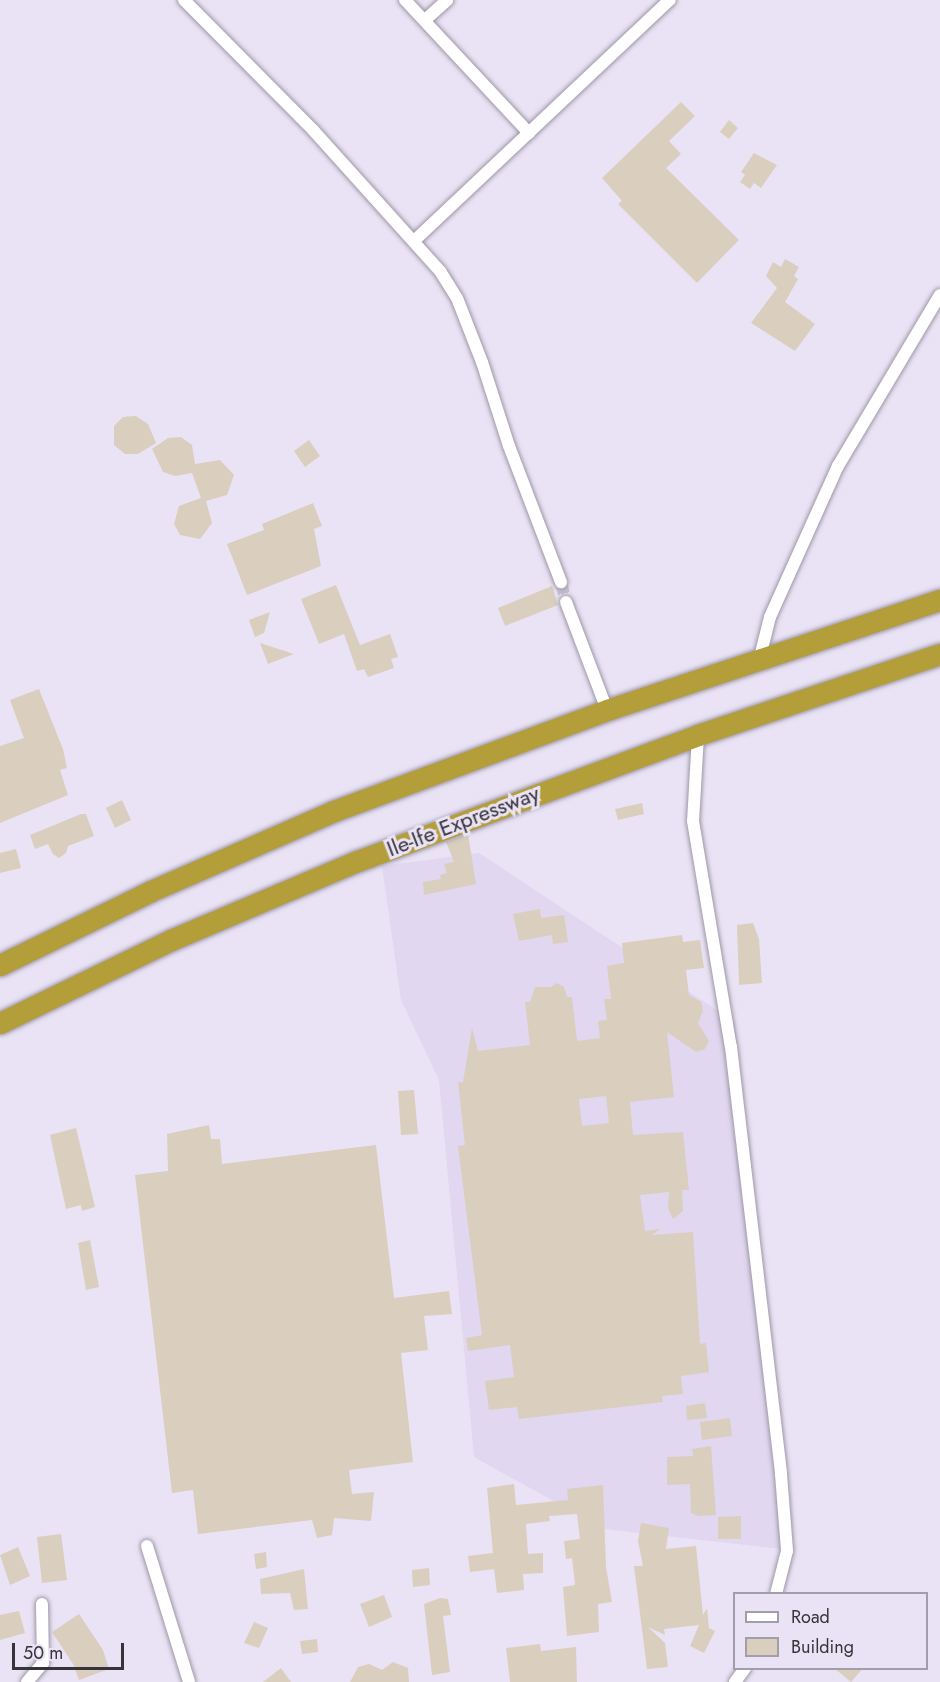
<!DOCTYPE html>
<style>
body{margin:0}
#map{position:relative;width:940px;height:1682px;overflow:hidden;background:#eae3f5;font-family:Jost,sans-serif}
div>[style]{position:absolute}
.built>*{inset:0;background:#e1d7f0}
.building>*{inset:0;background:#dacebe}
.minor-tunnel>*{height:12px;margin-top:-6px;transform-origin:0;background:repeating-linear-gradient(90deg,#c6c0d0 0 12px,transparent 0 18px)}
.roads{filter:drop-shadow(0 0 2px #9d97a7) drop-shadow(0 0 2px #9d97a7)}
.minor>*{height:12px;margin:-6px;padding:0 6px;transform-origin:6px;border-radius:6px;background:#fff}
.trunk>*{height:21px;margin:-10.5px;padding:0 10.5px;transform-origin:10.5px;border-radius:10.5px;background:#b39e3a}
span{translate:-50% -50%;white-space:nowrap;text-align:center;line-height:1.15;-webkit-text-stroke:6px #eae3f5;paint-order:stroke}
.street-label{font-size:22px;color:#36333a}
.legend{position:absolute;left:733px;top:1592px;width:195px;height:78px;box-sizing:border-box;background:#eae3f5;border:2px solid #a29daa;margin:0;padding:8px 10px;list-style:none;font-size:18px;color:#36333a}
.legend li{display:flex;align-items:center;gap:12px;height:30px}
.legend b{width:30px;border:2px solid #a29daa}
.scale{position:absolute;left:12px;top:1643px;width:112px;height:27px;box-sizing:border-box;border:3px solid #36333a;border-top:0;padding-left:8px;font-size:18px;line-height:21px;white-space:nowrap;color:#36333a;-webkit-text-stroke:4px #eae3f5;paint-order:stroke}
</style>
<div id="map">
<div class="built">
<i style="clip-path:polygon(479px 853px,735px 1022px,781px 1549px,604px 1529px,474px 1457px,439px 1080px,401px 1000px,382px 866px)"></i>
</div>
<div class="building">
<i style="clip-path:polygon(681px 102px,695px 116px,669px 141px,681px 154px,666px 168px,739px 240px,697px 283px,618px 204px,622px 201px,602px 178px)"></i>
<i style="clip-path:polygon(729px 120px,738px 128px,729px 139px,720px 132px)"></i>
<i style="clip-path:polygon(754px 153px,777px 165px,761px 188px,754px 183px,750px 189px,740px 182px,745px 175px,741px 172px)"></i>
<i style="clip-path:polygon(785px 259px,799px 267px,794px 276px,798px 279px,785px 302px,815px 324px,795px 351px,751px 323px,777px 288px,766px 276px,773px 262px,781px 267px)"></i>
<i style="clip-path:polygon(136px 416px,148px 424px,156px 443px,138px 454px,125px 454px,114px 445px,114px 426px,123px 417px)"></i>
<i style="clip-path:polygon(181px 437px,192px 445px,195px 464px,220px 460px,234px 475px,227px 495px,206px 501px,212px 523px,200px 539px,180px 535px,174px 524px,179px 506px,201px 498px,192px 473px,175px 476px,163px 472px,152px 449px,168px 438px)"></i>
<i style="clip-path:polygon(309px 440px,320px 456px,305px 467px,294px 451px)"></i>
<i style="clip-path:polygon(313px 503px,322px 526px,314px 529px,321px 566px,247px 595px,227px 544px,264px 530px,262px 524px)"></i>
<i style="clip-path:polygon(336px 585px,360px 645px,390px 634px,398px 657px,391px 659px,394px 668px,368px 677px,364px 669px,357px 671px,344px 634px,319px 644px,301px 599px)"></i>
<i style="clip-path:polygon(552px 586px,558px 605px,505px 626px,498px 608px)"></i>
<i style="clip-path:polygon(270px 612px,264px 633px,255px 637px,249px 620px)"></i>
<i style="clip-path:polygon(260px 643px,294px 654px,268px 664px)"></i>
<i style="clip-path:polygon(39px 689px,63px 749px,67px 768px,60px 770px,68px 795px,0 823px,0 746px,24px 738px,10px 700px)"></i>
<i style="clip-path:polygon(122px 800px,131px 820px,115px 828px,106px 808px)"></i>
<i style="clip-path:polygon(642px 803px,644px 814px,618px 820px,615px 809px)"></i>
<i style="clip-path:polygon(81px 814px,86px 814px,94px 836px,68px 846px,66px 853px,59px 858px,53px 854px,48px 844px,35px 849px,30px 835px)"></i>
<i style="clip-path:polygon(468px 834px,476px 884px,424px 895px,423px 882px,441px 879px,440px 875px,447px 873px,444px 864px,454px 862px,446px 842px)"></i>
<i style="clip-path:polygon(16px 849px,21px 868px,0 873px,0 853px)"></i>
<i style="clip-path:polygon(540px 909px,541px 918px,564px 915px,568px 942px,553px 944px,552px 935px,519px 941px,513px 914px)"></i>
<i style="clip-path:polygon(753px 923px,759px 939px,762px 983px,739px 985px,737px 925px)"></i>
<i style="clip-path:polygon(evenodd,682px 935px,683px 942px,700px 940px,704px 968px,686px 970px,689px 995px,701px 1002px,703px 1011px,698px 1023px,709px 1041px,705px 1049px,696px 1052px,667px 1032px,674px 1097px,630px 1102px,633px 1135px,683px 1132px,689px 1190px,682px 1190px,683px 1211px,673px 1219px,668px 1208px,669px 1192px,640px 1195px,645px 1231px,660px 1229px,652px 1235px,693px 1232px,700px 1344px,706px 1343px,709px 1372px,681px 1376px,683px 1394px,662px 1396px,663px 1402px,519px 1419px,517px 1407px,489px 1410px,485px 1381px,514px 1377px,510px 1345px,468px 1351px,466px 1338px,482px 1335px,458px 1146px,465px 1145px,458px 1082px,463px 1082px,472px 1028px,478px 1051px,530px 1045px,525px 1002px,530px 1002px,535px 987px,551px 987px,557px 983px,564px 987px,567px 997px,572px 997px,577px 1041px,600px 1038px,598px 1021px,607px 1020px,604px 999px,611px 999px,607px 966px,624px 963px,622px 943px,682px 935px,606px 1096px,609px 1123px,582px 1126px,579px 1099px,606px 1096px)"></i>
<i style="clip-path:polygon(414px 1090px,418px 1134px,401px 1135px,398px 1091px)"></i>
<i style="clip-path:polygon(209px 1125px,211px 1139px,220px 1139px,222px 1164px,376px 1145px,394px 1298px,449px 1291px,452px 1314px,424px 1316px,428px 1350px,401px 1353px,413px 1462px,349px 1470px,352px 1494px,374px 1492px,371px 1521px,334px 1518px,332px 1535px,317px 1538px,312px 1520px,198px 1534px,193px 1490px,172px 1493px,135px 1175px,168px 1171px,167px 1134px)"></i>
<i style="clip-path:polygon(76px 1128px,95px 1207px,82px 1211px,81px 1205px,66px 1209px,50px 1135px)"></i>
<i style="clip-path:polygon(90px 1240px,99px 1287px,86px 1290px,78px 1243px)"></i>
<i style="clip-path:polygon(705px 1403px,707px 1418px,687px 1420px,686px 1406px)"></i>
<i style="clip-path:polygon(730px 1418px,732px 1436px,702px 1440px,700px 1422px)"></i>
<i style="clip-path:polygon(711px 1446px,716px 1515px,699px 1516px,691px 1513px,690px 1484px,667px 1485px,667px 1457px,693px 1456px,692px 1449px)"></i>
<i style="clip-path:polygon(514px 1484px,516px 1505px,568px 1500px,567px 1489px,603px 1485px,606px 1567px,612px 1602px,598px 1604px,599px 1632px,567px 1636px,563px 1587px,575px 1585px,572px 1558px,566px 1559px,564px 1541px,580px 1539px,577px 1514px,549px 1516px,550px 1521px,526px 1524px,528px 1554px,543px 1553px,543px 1573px,523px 1574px,524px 1590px,497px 1593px,494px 1569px,470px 1572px,468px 1556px,493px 1553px,487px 1488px)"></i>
<i style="clip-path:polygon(741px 1516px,741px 1539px,718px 1539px,718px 1517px)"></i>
<i style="clip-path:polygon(641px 1523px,669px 1528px,666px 1549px,696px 1546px,703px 1615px,707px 1608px,709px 1628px,715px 1631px,704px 1653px,690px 1646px,699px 1625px,664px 1629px,665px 1635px,648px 1627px,665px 1643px,668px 1667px,647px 1669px,634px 1566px,643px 1566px,638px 1541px)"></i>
<i style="clip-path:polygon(61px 1534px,67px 1580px,42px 1583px,37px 1537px)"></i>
<i style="clip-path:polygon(18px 1547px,30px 1576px,10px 1585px,0 1555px)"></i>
<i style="clip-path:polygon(266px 1552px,267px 1567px,256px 1569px,254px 1554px)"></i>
<i style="clip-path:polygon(429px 1568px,430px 1585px,413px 1587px,412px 1570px)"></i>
<i style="clip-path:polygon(304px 1569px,308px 1609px,294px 1610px,290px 1593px,261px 1594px,260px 1579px)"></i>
<i style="clip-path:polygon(384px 1595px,392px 1617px,369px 1627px,360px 1604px)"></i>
<i style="clip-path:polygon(440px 1598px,448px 1599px,451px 1615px,443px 1616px,450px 1672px,432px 1675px,424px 1604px)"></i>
<i style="clip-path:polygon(19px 1611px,25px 1633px,0 1640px,0 1615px)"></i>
<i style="clip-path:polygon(79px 1614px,103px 1650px,109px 1669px,79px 1680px,73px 1664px,52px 1632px)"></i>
<i style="clip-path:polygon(254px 1622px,268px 1628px,259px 1648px,244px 1643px)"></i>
<i style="clip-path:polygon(317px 1639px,318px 1652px,302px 1654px,300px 1641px)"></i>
<i style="clip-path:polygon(540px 1644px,541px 1651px,576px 1647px,577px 1682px,510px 1682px,506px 1648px)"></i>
<i style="clip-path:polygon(393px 1662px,408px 1668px,409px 1682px,350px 1682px,358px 1667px,369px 1664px,382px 1670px)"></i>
<i style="clip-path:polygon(281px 1668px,291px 1682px,263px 1682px)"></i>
<i style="clip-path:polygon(834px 1668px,863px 1668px,851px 1682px)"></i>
</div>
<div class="minor-tunnel">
<i style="left:561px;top:582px;width:21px;rotate:76deg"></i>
</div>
<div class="roads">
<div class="minor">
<i style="left:184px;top:0;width:183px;rotate:45.2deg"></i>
<i style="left:313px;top:130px;width:190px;rotate:48deg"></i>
<i style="left:440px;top:271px;width:32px;rotate:58deg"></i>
<i style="left:457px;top:298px;width:69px;rotate:68.7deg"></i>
<i style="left:482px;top:362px;width:88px;rotate:72.2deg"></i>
<i style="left:509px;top:446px;width:146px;rotate:69.1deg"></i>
<i style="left:405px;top:0;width:182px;rotate:47deg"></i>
<i style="left:425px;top:20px;width:30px;rotate:-42deg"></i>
<i style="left:415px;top:240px;width:350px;rotate:-43.3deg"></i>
<i style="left:566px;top:602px;width:116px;rotate:69.2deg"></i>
<i style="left:759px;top:661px;width:45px;rotate:-76deg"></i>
<i style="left:770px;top:617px;width:166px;rotate:-65.8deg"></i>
<i style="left:838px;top:466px;width:199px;rotate:-59.2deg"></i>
<i style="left:698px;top:735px;width:86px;rotate:93.3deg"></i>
<i style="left:693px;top:821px;width:229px;rotate:80.5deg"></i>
<i style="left:731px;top:1047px;width:430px;rotate:83.3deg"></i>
<i style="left:781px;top:1474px;width:77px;rotate:85.5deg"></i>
<i style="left:787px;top:1551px;width:44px;rotate:104.3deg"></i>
<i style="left:147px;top:1546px;width:142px;rotate:72.8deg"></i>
<i style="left:27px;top:1682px;width:25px;rotate:-50deg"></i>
<i style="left:43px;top:1663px;width:59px;rotate:-91deg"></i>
<i style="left:735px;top:1682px;width:17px;rotate:-54deg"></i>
</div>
<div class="trunk">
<i style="left:0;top:965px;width:168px;rotate:-26.1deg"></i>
<i style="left:151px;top:891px;width:200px;rotate:-23.6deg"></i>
<i style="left:334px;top:811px;width:291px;rotate:-20.3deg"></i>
<i style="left:607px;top:710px;width:351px;rotate:-18.3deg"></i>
<i style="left:0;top:1023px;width:190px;rotate:-25.9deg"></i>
<i style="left:171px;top:940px;width:200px;rotate:-23deg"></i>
<i style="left:355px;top:862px;width:366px;rotate:-20.3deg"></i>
<i style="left:698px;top:735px;width:255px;rotate:-18.5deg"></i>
</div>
</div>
<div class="street-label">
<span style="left:463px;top:821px;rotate:-21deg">Ile-Ife Expressway</span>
</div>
<ul class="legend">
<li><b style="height:8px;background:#fff"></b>Road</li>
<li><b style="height:16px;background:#dacebe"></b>Building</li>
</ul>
<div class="scale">50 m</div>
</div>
